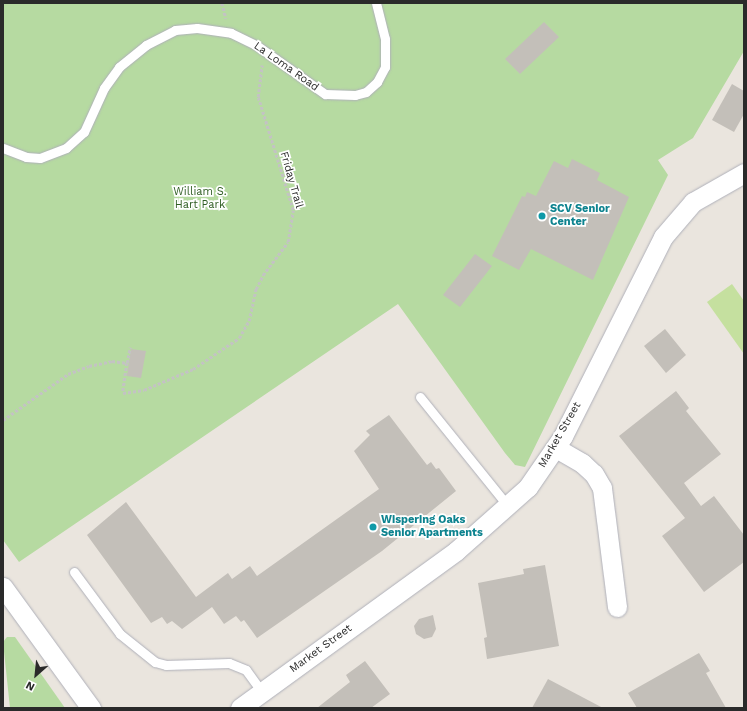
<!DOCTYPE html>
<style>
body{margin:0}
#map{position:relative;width:747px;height:711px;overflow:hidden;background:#eae5de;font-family:"Work Sans",sans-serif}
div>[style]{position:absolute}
.green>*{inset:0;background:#b6daa1}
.pitch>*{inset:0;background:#c5e09f}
.building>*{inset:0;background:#c3bfb9}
.path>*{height:2.5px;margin-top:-1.25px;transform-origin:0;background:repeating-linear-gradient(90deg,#c3c3c3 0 3px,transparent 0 5px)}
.roads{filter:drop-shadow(0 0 1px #afb0b9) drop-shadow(0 0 1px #afb0b9)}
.service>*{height:9px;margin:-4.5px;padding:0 4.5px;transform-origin:4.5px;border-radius:4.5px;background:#fff}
.minor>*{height:19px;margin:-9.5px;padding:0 9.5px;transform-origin:9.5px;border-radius:9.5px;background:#fff}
.dots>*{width:11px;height:11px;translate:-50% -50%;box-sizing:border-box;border:2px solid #fff;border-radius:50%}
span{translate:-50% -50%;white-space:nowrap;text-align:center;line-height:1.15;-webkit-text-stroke:3.5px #fff;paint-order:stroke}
.street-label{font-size:11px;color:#2a2a2a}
.park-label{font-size:11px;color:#305e23}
.culture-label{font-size:11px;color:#0d838f;font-weight:700}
.left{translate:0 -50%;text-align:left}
.frame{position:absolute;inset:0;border:4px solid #2a2a2a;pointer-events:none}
.north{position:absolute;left:16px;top:655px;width:40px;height:40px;-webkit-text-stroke:3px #fff;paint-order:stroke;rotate:207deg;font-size:11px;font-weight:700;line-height:16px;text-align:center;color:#2a2a2a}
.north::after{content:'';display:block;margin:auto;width:14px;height:18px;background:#2a2a2a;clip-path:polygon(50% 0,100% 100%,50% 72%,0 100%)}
</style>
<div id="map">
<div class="green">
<i style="clip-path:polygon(3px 3px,744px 3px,744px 51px,693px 138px,658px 160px,668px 175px,525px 467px,515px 465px,505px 453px,398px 304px,19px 562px,3px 540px)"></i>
<i style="clip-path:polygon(7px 637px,15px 637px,65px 708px,10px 708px,3px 642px)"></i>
</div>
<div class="pitch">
<i style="clip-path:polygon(732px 284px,744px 301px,744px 354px,707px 302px)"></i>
</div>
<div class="building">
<i style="clip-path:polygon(544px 22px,559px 37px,520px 74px,505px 59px)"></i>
<i style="clip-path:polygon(732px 84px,744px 91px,744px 114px,734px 132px,712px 120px)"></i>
<i style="clip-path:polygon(572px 159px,600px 173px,597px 180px,629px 197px,593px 280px,531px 249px,519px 270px,492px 256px,522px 196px,525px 197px,527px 192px,536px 196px,554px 161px,568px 168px)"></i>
<i style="clip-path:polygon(475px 254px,492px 266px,460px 307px,443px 295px)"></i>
<i style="clip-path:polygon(665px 329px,686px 355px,666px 373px,644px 346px)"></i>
<i style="clip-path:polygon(131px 349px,146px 351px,141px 378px,127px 376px)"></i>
<i style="clip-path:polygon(676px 391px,689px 408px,686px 411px,721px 454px,684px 483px,701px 506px,714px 496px,744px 535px,744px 562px,704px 592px,662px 536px,685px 518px,619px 436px)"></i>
<i style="clip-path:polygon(389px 415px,427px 465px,431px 462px,436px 469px,439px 468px,456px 491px,382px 551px,257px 638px,244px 620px,241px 622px,236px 616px,224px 624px,212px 607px,182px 629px,172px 621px,167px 624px,162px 617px,151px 623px,87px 535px,126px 502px,196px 597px,228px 573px,232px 579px,250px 566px,257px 576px,379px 489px,354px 451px,370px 435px,366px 431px)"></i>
<i style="clip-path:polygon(545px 565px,559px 646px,487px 659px,484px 638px,487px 637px,478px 583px,524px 574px,523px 569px)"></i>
<i style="clip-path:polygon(433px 615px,436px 629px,432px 637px,424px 639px,416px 634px,414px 626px,419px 619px)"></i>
<i style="clip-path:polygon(699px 653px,710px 671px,706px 673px,726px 708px,637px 708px,628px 693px)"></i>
<i style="clip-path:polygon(365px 661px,390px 694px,371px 708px,317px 708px,350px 682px,346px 675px)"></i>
<i style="clip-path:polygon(548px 679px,603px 708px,532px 708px)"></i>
</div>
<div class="path">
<i style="left:222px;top:3px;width:16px;rotate:75deg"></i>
<i style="left:127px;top:363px;width:16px;rotate:-79deg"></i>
<i style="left:3px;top:420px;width:80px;rotate:-35.3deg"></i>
<i style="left:68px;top:374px;width:22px;rotate:-21deg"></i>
<i style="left:89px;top:366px;width:24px;rotate:-12deg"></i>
<i style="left:112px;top:361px;width:15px;rotate:8deg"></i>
<i style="left:127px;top:363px;width:30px;rotate:98deg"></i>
<i style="left:123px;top:393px;width:21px;rotate:-8deg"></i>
<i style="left:144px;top:390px;width:53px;rotate:-23.2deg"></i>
<i style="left:193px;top:369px;width:55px;rotate:-34deg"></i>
<i style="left:239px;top:338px;width:20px;rotate:-60deg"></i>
<i style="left:249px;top:321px;width:33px;rotate:-78deg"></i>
<i style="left:256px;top:289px;width:16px;rotate:-63deg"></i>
<i style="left:263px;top:275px;width:41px;rotate:-52.9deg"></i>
<i style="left:288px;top:242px;width:32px;rotate:-81deg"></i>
<i style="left:293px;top:210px;width:118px;rotate:-107.2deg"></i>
<i style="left:258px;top:97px;width:32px;rotate:-83deg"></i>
</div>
<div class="roads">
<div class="service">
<i style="left:3px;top:148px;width:25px;rotate:21deg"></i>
<i style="left:26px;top:157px;width:14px;rotate:4deg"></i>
<i style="left:40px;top:158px;width:28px;rotate:-21deg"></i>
<i style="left:66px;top:148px;width:24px;rotate:-42deg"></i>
<i style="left:84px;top:132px;width:48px;rotate:-65.6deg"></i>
<i style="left:104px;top:88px;width:26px;rotate:-54deg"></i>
<i style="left:119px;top:67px;width:35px;rotate:-39deg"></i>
<i style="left:146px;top:45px;width:33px;rotate:-27deg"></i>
<i style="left:175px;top:30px;width:22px;rotate:-5deg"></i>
<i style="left:197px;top:28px;width:34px;rotate:8deg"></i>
<i style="left:231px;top:33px;width:28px;rotate:26deg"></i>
<i style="left:256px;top:45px;width:85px;rotate:35.4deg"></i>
<i style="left:325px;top:94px;width:30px;rotate:2deg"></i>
<i style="left:355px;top:95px;width:11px;rotate:-15deg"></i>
<i style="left:366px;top:92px;width:15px;rotate:-42deg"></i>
<i style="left:377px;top:82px;width:17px;rotate:-62deg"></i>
<i style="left:385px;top:67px;width:28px;rotate:-90deg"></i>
<i style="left:385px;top:39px;width:37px;rotate:-104deg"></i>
<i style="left:420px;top:397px;width:140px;rotate:51.1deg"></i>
<i style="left:74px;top:572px;width:77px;rotate:53.4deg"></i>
<i style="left:120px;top:634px;width:45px;rotate:38.7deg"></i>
<i style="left:155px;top:662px;width:11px;rotate:15deg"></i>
<i style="left:166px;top:665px;width:63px;rotate:-1.8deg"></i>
<i style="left:229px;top:663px;width:18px;rotate:22deg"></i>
<i style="left:246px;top:670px;width:27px;rotate:54deg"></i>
</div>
<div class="minor">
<i style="left:556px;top:448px;width:30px;rotate:30deg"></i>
<i style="left:582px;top:463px;width:16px;rotate:43deg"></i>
<i style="left:594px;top:474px;width:16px;rotate:60deg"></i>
<i style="left:602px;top:488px;width:120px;rotate:82.8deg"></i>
<i style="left:3px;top:587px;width:150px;rotate:54deg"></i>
<i style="left:240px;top:708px;width:267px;rotate:-36deg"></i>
<i style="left:456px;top:551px;width:96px;rotate:-41.6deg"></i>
<i style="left:528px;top:487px;width:62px;rotate:-55.5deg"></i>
<i style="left:563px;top:436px;width:223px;rotate:-63.3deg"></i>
<i style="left:663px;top:237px;width:46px;rotate:-49.4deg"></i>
<i style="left:693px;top:202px;width:59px;rotate:-29.6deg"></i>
</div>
</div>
<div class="dots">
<i style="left:542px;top:216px;background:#0f9aa8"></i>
<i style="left:373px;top:527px;background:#0f9aa8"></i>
</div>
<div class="street-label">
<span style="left:286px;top:67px;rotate:35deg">La Loma Road</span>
<span style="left:291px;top:180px;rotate:74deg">Friday Trail</span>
<span style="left:560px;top:435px;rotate:-60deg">Market Street</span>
<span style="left:321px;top:649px;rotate:-36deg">Market Street</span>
</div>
<div class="park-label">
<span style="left:200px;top:199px">William S.<br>Hart Park</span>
</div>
<div class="culture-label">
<span class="left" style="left:550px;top:216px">SCV Senior<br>Center</span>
<span class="left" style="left:381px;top:527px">Wispering Oaks<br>Senior Apartments</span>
</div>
<div class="frame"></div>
<div class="north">N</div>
</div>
